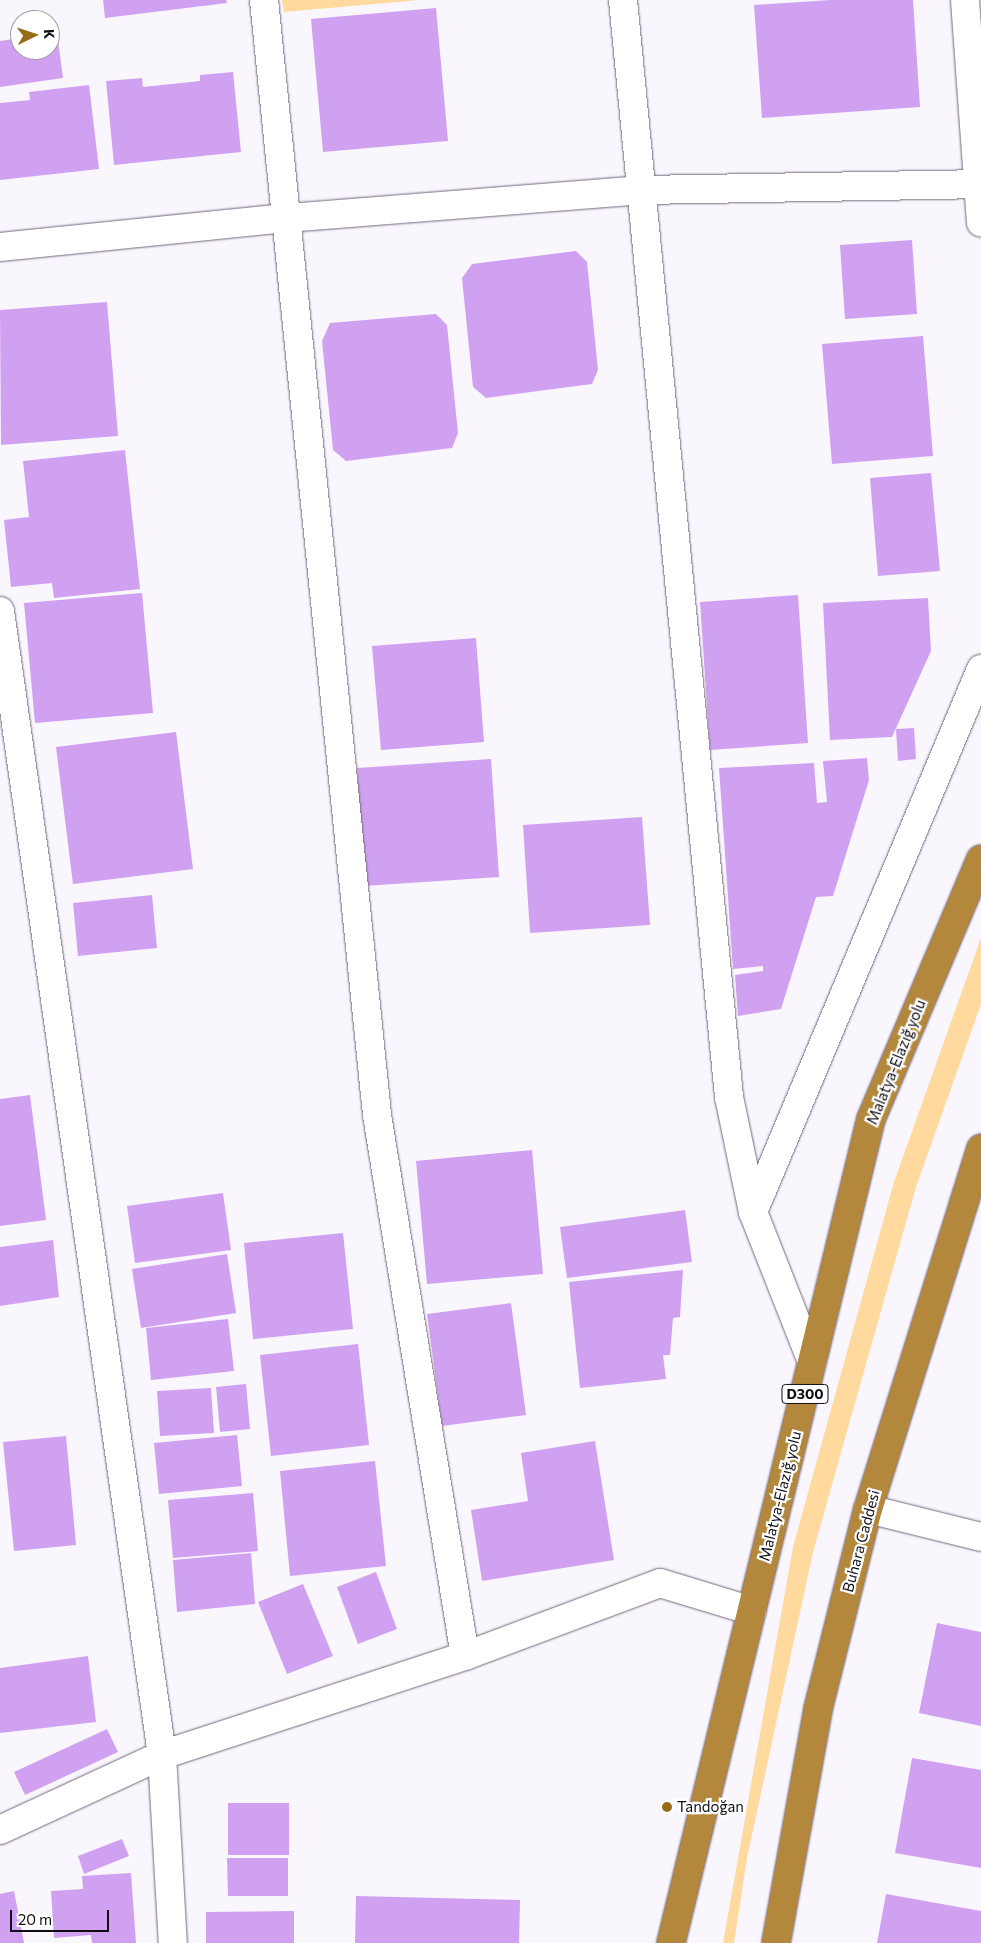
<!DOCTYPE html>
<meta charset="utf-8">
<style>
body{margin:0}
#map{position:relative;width:981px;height:1943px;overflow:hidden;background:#faf6fe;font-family:Commissioner,sans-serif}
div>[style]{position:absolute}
.green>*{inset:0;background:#ffd99d}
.building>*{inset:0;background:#d1a1f1}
.roads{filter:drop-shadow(0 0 1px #72687a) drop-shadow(0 0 1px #72687a)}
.street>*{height:28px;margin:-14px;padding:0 14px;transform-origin:14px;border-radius:14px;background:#fff}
.secondary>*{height:28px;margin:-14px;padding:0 14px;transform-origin:14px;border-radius:14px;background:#fff}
.highway>*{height:28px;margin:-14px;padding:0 14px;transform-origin:14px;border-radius:14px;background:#b3883c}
.dots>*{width:14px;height:14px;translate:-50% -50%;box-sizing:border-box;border:2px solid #fff;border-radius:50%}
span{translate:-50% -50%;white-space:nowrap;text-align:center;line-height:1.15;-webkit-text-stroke:4.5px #fff;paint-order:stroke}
.shield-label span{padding:1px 4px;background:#fff;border:1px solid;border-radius:4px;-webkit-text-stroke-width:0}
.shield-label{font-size:14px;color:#110d14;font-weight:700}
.street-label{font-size:15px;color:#110d14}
.poi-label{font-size:15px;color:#110d14}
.left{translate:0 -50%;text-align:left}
.north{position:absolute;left:10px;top:10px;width:50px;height:50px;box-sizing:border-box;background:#fff;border:1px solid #a09ea1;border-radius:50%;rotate:86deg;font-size:14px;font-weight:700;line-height:20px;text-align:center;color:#110d14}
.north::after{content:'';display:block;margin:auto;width:18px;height:22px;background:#966c18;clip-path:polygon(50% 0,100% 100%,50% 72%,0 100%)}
.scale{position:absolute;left:10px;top:1910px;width:99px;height:22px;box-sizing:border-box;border:2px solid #110d14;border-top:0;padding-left:6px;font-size:15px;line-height:18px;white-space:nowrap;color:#110d14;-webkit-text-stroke:4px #fff;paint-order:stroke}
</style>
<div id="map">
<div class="green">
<i style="clip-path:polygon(282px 0,419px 0,284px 12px)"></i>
<i style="clip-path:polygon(981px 938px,981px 1004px,916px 1187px,813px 1552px,747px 1858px,734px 1943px,723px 1943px,793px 1547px,894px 1182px)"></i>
</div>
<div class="building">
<i style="clip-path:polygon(103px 0,226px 0,227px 3px,105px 18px)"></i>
<i style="clip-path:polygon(830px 0,913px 0,920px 107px,762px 118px,754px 5px)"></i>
<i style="clip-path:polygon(436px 8px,448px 141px,323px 152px,311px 19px)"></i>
<i style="clip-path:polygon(57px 32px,63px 78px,0 87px,0 41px,20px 38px,20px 50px,50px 50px,50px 33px)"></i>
<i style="clip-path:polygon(233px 72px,241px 152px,114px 165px,106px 81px,142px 78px,143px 87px,200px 81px,200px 75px)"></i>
<i style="clip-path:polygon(89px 85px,99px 169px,0 180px,0 103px,30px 100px,29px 92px)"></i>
<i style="clip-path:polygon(912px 240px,917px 314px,845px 319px,840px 245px)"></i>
<i style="clip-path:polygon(576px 251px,587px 262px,598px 370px,592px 384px,486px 398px,473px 387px,462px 278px,472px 264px)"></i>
<i style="clip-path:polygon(107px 302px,118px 436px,1px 445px,0 310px)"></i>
<i style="clip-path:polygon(436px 314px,447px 325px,458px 433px,452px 448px,346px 461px,333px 450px,322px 341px,330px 323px)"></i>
<i style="clip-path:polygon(923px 336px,933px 456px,832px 464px,822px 344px)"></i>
<i style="clip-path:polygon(125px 450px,140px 589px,54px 598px,52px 583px,11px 587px,4px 520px,29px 517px,23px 461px)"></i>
<i style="clip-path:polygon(931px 473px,940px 571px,878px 576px,870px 478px)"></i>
<i style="clip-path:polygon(142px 593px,153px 713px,35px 723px,24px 603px)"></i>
<i style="clip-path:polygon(798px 595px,808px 743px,710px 750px,700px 602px)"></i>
<i style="clip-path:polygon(928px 598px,931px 651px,892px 737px,830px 740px,823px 603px)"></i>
<i style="clip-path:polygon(476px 638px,484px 742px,381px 750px,372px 646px)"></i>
<i style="clip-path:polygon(914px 728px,916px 759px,898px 761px,896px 729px)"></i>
<i style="clip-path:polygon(176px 732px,193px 869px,73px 884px,56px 747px)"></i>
<i style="clip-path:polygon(867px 758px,869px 780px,833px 896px,816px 897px,781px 1009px,738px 1016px,735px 975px,763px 971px,763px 966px,733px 969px,719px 768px,814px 763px,817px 803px,827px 802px,823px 761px)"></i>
<i style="clip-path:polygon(491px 759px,499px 877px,364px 886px,357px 768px)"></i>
<i style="clip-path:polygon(642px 817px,650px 925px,530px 933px,523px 825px)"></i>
<i style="clip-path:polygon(152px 895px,157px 948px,78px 956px,73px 903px)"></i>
<i style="clip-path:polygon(30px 1095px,46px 1220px,0 1226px,0 1099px)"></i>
<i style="clip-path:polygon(532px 1150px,543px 1274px,427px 1284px,416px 1161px)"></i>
<i style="clip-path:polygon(223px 1193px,231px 1250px,135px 1263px,127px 1206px)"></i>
<i style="clip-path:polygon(685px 1210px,692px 1262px,567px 1278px,560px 1227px)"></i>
<i style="clip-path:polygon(343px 1233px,353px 1329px,253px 1339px,244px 1243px)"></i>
<i style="clip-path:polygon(53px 1240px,59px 1297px,0 1306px,0 1247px)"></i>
<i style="clip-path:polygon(227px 1254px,236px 1313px,141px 1328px,132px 1269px)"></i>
<i style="clip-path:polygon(683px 1270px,680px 1317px,673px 1318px,670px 1355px,663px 1355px,666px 1379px,580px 1388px,569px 1282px)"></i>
<i style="clip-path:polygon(511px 1303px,526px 1415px,442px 1426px,427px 1314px)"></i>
<i style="clip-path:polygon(228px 1319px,234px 1371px,151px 1380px,146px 1328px)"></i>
<i style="clip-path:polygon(358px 1344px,369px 1445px,271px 1456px,260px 1355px)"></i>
<i style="clip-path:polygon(246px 1384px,250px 1429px,220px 1432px,216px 1387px)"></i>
<i style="clip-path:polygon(211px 1388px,214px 1433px,160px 1436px,157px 1391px)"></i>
<i style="clip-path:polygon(237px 1435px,242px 1486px,159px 1494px,154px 1443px)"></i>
<i style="clip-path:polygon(66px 1436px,76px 1545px,14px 1551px,3px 1442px)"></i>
<i style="clip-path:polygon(595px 1441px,614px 1560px,482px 1581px,471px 1510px,528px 1501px,521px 1453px)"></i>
<i style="clip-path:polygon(375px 1461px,386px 1566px,290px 1576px,280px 1471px)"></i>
<i style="clip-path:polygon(253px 1493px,258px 1551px,173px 1558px,168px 1500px)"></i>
<i style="clip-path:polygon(251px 1553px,255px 1604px,177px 1612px,173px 1560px)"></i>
<i style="clip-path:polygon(376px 1572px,397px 1629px,358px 1644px,337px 1587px)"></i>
<i style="clip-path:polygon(303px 1584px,333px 1656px,287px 1674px,258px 1602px)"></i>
<i style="clip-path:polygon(937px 1623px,981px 1632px,981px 1726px,919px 1713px)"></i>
<i style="clip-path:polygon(88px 1656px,96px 1722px,0 1733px,0 1668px)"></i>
<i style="clip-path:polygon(107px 1729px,118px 1752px,25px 1795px,14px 1772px)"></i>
<i style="clip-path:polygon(912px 1758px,981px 1770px,981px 1868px,895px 1853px)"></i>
<i style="clip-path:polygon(228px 1803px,289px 1803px,289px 1855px,228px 1855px)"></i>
<i style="clip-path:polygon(122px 1839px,129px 1856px,84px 1874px,78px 1856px)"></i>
<i style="clip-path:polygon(227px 1858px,288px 1858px,288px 1896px,228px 1896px)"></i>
<i style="clip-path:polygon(131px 1873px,136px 1943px,92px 1943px,91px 1935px,54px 1938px,51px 1891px,83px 1889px,82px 1876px)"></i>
<i style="clip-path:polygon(14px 1891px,24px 1943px,0 1943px,0 1894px)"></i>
<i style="clip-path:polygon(886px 1894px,981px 1911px,981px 1943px,877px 1943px)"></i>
<i style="clip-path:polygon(356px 1896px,520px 1900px,519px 1943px,355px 1943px)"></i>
<i style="clip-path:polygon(294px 1911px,294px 1943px,206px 1943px,206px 1912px)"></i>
</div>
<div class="roads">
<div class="street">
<i style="left:264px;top:0;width:1121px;rotate:84.21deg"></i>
<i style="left:377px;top:1115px;width:548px;rotate:80.76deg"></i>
<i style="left:965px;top:0;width:223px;rotate:85.9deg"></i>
<i style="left:0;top:247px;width:288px;rotate:-5.8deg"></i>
<i style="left:287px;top:218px;width:356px;rotate:-4.5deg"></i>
<i style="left:642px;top:190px;width:339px;rotate:-1deg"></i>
<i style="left:0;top:611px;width:1155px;rotate:81.94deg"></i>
<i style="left:162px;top:1755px;width:188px;rotate:86.7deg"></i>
<i style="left:753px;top:1212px;width:589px;rotate:-67.22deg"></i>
<i style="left:868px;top:1509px;width:116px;rotate:13.9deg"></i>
<i style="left:0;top:1830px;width:179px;rotate:-24.8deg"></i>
<i style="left:162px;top:1755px;width:319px;rotate:-18.1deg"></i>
<i style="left:465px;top:1656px;width:208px;rotate:-20.5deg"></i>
<i style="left:660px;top:1583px;width:96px;rotate:16.9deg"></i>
</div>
<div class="secondary">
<i style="left:623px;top:0;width:1102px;rotate:84.48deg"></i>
<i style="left:729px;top:1097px;width:117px;rotate:78.2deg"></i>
<i style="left:753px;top:1212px;width:161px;rotate:68.5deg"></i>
</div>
<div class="highway">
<i style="left:671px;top:1943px;width:848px;rotate:-76.36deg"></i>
<i style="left:871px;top:1119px;width:282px;rotate:-67.1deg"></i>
<i style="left:776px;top:1943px;width:238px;rotate:-79.8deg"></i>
<i style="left:818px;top:1709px;width:206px;rotate:-76deg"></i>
<i style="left:868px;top:1509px;width:378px;rotate:-72.6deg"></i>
</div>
</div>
<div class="dots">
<i style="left:667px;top:1807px;background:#966c18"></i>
</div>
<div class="shield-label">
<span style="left:805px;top:1394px">D300</span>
</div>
<div class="street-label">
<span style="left:896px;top:1062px;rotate:-68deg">Malatya-Elazığ yolu</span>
<span style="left:780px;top:1496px;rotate:-76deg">Malatya-Elazığ yolu</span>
<span style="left:861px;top:1541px;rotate:-75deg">Buhara Caddesi</span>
</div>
<div class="poi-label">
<span class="left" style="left:677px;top:1807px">Tandoğan</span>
</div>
<div class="north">K</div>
<div class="scale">20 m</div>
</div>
